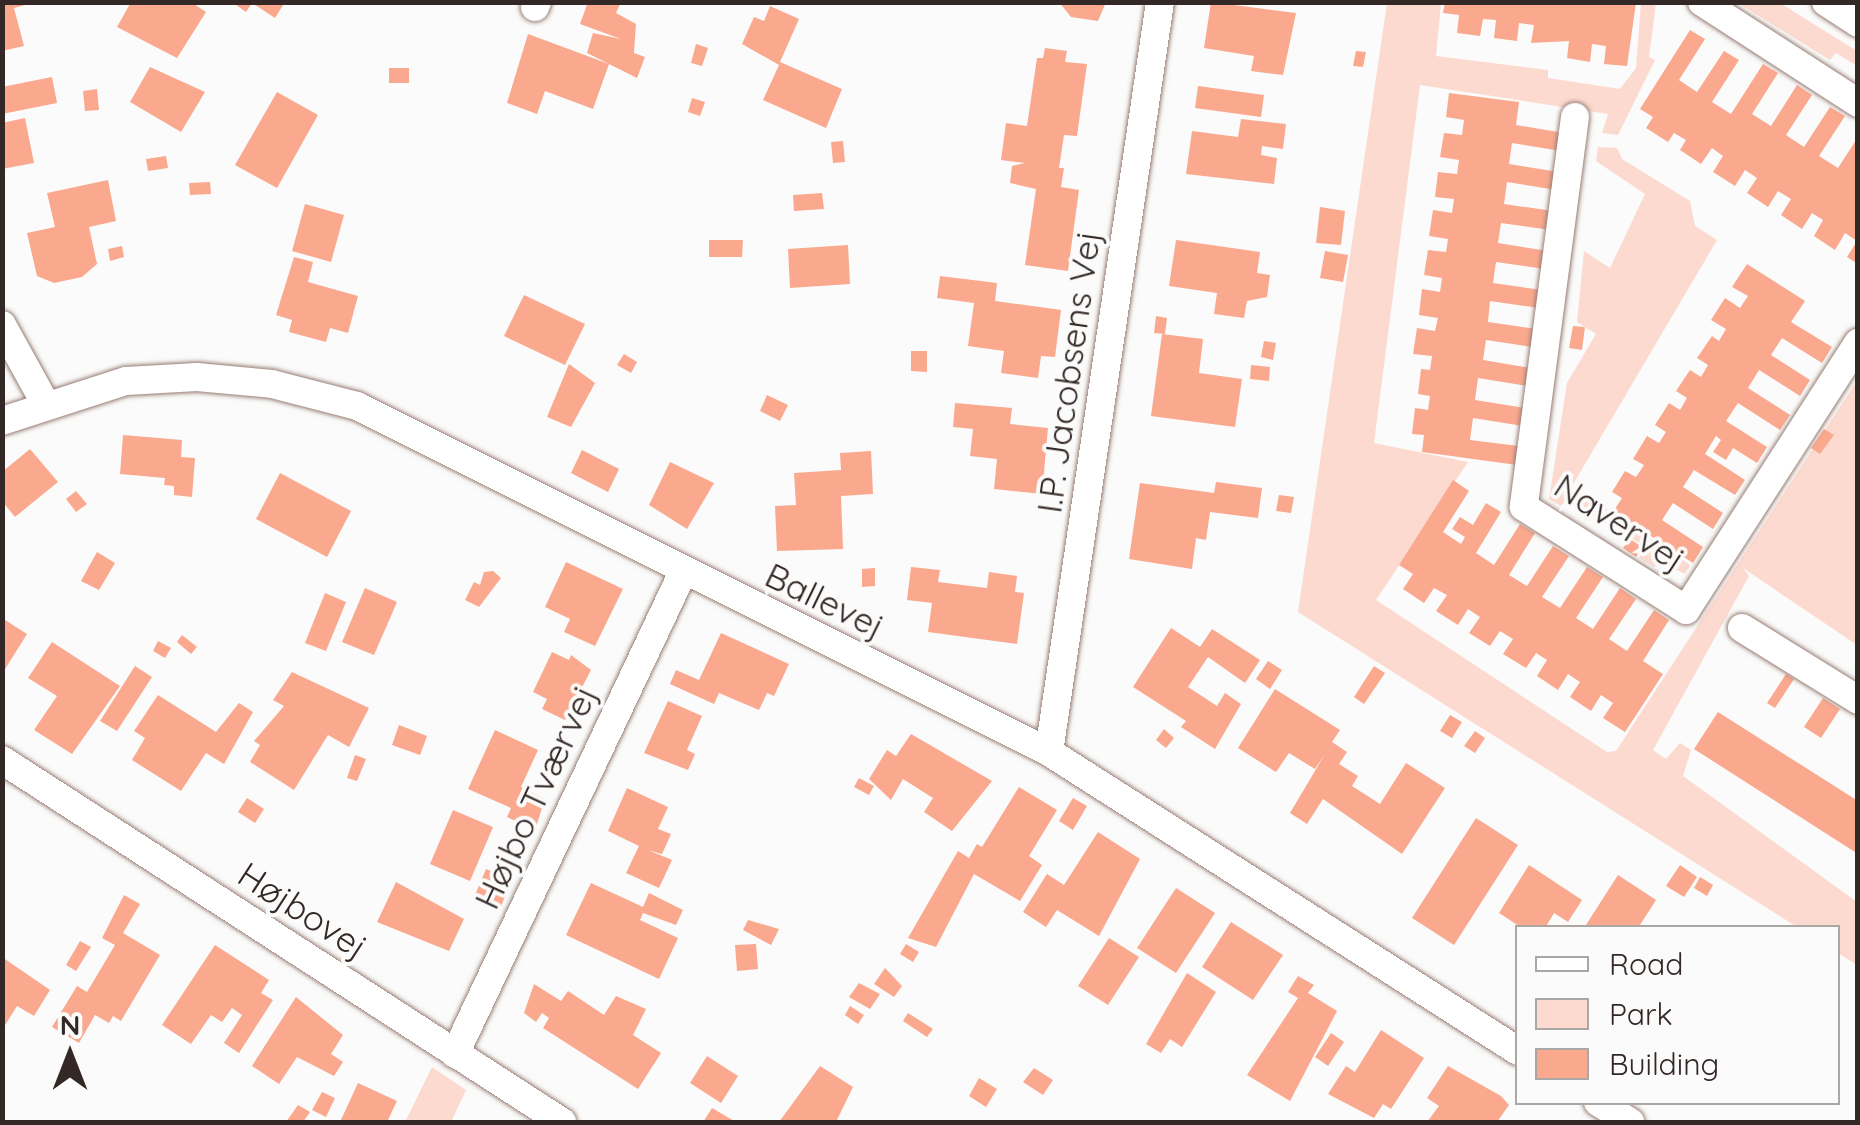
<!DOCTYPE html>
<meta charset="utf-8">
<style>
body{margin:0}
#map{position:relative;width:1860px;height:1125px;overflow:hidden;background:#fafbfa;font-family:Quicksand,sans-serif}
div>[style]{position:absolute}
.green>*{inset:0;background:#fcdacf}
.building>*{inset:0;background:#faa98f}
.roads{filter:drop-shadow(0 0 2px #987d74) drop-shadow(0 0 2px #987d74)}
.street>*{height:28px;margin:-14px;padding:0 14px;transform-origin:14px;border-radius:14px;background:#fff}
span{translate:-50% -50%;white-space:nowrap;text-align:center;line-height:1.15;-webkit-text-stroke:8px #fafbfa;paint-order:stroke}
.street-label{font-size:35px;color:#332825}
.frame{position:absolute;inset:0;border:5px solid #332825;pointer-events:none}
.legend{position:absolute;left:1515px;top:925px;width:325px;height:180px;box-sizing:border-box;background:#fafbfa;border:2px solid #aaa7a5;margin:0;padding:12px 18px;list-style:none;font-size:30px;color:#332825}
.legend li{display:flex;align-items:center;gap:20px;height:50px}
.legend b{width:50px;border:2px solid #aaa7a5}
.north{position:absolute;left:20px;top:1005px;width:100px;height:100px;-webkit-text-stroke:8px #fafbfa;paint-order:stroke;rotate:0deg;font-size:28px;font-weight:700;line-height:40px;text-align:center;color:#332825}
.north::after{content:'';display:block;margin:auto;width:35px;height:45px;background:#332825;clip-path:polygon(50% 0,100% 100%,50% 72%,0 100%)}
</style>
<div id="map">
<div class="green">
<i style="clip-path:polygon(1387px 3px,1441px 3px,1436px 56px,1548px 70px,1548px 78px,1620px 89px,1636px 68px,1641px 3px,1656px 3px,1649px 57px,1655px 60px,1618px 135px,1602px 133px,1608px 114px,1420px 85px,1374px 443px,1468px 462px,1376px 600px,1607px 752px,1616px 751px,1857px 381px,1857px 645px,1743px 568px,1749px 576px,1653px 750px,1666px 759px,1680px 743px,1691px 750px,1683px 776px,1857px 902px,1857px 965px,1838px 953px,1838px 928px,1797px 927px,1298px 612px)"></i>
<i style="clip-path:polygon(1738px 3px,1780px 3px,1857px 51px,1857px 66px,1836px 53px,1830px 60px)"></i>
<i style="clip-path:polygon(1598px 147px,1617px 148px,1622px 159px,1690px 201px,1695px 226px,1717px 240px,1572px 486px,1690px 565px,1685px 574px,1660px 562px,1654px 567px,1639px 558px,1646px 547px,1566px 500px,1561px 506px,1549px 499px,1567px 383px,1596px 334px,1577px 322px,1584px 251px,1610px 268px,1645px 194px,1596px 161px)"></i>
<i style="clip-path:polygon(432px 1067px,466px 1090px,451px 1122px,405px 1122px)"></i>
</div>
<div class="building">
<i style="clip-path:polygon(2px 2px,29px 4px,14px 8px,24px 46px,2px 51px)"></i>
<i style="clip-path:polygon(131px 2px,191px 2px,206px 12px,177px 58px,117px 27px)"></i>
<i style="clip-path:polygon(232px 2px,285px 2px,275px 18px,252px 3px,246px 12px)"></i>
<i style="clip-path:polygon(588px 2px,620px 4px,616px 13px,636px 24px,634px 53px,645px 57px,637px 78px,587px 53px,593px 33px,621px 39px,580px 24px)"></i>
<i style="clip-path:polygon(1059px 2px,1106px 2px,1098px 21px,1071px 17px)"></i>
<i style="clip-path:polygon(1211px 2px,1296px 13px,1283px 75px,1251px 71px,1254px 56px,1204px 48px)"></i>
<i style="clip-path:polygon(1445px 2px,1636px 3px,1627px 66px,1604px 64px,1606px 46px,1592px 44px,1590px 62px,1567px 58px,1569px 41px,1531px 43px,1534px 25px,1519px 23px,1517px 41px,1494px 38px,1496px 20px,1483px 19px,1480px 36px,1457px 33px,1459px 15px,1443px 13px)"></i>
<i style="clip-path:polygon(770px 6px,799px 19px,780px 62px,842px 89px,826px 128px,763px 100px,779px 65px,742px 44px,754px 17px,764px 21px)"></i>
<i style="clip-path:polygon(1690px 30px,1705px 39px,1679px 80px,1697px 92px,1724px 51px,1739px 60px,1712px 102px,1731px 114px,1763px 64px,1778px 73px,1752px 114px,1771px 126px,1797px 85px,1812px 95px,1786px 135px,1804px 147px,1830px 107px,1845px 116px,1819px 156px,1838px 168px,1858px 137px,1858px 264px,1847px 257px,1857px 241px,1845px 233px,1835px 250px,1814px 236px,1823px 220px,1812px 213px,1802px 229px,1781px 215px,1791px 199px,1778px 191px,1768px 207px,1747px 193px,1757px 178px,1745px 170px,1735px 186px,1713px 172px,1723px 156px,1712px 148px,1701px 164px,1680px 150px,1686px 140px,1674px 133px,1668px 142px,1646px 128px,1653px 117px,1640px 109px)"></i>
<i style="clip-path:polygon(528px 34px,609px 64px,593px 109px,545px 91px,537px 114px,507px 103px)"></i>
<i style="clip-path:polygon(696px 44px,708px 48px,702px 66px,691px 63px)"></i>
<i style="clip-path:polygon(1045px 48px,1067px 51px,1065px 62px,1087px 64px,1077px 136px,1064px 135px,1059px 168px,1064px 168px,1061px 187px,1079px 190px,1068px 271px,1025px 265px,1036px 189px,1010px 183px,1012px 166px,1025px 163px,1001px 160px,1006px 123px,1027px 126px,1037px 58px,1043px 58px)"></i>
<i style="clip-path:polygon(1356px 51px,1366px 52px,1363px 67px,1353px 66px)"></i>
<i style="clip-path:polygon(150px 67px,205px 92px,181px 132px,130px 102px)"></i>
<i style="clip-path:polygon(389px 68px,409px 68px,409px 83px,389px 83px)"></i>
<i style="clip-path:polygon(52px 77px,57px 103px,2px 114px,2px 87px)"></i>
<i style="clip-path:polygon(1198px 86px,1264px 95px,1261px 117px,1195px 108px)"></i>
<i style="clip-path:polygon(97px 89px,99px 110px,85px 111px,83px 91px)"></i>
<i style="clip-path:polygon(277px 92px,318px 115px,277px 188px,235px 165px)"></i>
<i style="clip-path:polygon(1449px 93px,1519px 102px,1516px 125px,1564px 133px,1561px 151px,1512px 143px,1509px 164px,1559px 172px,1556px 190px,1507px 182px,1504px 204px,1553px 211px,1550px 230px,1501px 223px,1498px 243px,1548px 251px,1545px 269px,1496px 262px,1493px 283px,1542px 290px,1539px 308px,1490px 301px,1488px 322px,1536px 329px,1533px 347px,1486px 340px,1483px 360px,1531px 368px,1528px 386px,1478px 378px,1475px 400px,1525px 408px,1523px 426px,1473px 418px,1470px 440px,1519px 446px,1517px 465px,1422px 452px,1424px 435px,1412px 434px,1415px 408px,1428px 410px,1430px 396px,1418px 394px,1421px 369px,1430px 370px,1432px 356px,1413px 354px,1417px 328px,1435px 331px,1438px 318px,1419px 315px,1422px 289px,1440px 292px,1442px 278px,1424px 275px,1428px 250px,1446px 252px,1448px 239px,1429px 236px,1433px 210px,1452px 213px,1454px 199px,1435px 197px,1438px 172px,1457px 174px,1459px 160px,1440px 157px,1444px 133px,1462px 135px,1464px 120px,1446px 117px)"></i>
<i style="clip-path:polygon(692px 98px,705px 102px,700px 116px,688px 112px)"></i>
<i style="clip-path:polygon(25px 118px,34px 163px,2px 169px,2px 123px)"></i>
<i style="clip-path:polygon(1241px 119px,1286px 124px,1283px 149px,1262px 146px,1261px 155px,1277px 158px,1274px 184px,1186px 174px,1192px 131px,1238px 137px)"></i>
<i style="clip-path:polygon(843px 141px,845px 162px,833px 163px,831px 142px)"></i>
<i style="clip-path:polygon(166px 156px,168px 168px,148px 171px,146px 159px)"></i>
<i style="clip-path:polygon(108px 180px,116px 221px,89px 227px,97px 264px,82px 277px,54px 283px,37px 276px,27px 233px,55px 227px,47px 193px)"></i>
<i style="clip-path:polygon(210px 182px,211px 194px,190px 195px,189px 183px)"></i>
<i style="clip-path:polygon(822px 193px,824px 209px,794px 211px,793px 195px)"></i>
<i style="clip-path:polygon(305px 204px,344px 215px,331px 262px,292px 251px)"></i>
<i style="clip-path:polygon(1320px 207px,1345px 211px,1341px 245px,1316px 243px)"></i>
<i style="clip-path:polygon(709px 240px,743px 240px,742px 257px,709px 257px)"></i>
<i style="clip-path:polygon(1176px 240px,1260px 252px,1257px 273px,1270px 275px,1267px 297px,1247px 301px,1244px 318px,1214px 314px,1217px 293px,1169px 286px)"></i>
<i style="clip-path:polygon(848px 245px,850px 284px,790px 288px,788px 249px)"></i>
<i style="clip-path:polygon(122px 246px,124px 257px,110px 261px,108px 249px)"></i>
<i style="clip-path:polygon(1325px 251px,1348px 255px,1343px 282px,1320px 278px)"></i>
<i style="clip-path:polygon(294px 257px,313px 262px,308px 282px,358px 296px,348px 333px,330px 328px,326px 342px,289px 332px,292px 320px,276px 315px)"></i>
<i style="clip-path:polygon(1747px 264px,1805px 301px,1791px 322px,1832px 347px,1822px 363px,1782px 338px,1771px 355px,1810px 380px,1800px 396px,1759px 370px,1748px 388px,1790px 415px,1780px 430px,1738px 403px,1726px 421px,1767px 447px,1757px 463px,1733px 448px,1726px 460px,1713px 452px,1721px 440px,1716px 436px,1705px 454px,1745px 480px,1735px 495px,1694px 470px,1683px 487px,1723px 513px,1713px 529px,1673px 503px,1662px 520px,1703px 547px,1693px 563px,1613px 512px,1622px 498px,1612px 492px,1625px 471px,1636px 477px,1644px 465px,1633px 459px,1647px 436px,1659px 443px,1666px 432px,1655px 425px,1669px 403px,1680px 410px,1687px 398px,1676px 391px,1690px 370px,1701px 377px,1708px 365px,1697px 358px,1712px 336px,1719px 341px,1726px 329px,1711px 320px,1725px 298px,1740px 308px,1748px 296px,1732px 287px)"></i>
<i style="clip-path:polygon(940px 276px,997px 283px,995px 301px,1061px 310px,1055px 357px,1041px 356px,1038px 378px,1001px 373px,1004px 351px,968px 346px,974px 303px,937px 298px)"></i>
<i style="clip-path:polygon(524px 295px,585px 324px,565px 365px,504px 336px)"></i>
<i style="clip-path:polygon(1156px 316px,1167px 318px,1165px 334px,1154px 333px)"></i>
<i style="clip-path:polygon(1573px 326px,1585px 327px,1582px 350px,1569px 348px)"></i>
<i style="clip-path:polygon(1162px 334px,1203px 339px,1199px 373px,1242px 379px,1235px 427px,1151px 416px)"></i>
<i style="clip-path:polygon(1264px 341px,1276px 343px,1273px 360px,1261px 357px)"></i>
<i style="clip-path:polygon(911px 351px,927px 351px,927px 372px,911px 371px)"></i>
<i style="clip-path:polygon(624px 354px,637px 362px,631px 373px,617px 365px)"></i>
<i style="clip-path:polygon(569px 364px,595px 383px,571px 427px,547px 417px)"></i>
<i style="clip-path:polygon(1251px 365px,1270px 367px,1269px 381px,1250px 379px)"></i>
<i style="clip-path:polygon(767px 395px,788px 405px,780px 421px,760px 411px)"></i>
<i style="clip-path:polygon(955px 403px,1012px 408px,1010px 424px,1048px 428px,1042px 494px,994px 489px,997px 459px,970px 456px,973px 429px,953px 427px)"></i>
<i style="clip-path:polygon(1824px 429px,1834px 435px,1820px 454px,1811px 448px)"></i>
<i style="clip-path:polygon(123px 435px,182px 440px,181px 457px,195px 458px,192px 497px,174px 495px,174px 486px,164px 485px,165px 478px,120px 474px)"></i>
<i style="clip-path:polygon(30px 449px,58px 482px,15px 517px,2px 501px,2px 472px)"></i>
<i style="clip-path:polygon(582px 450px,619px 469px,608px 492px,571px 473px)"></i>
<i style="clip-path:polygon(871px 451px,873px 494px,841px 496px,843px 549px,777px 551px,775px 506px,796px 505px,794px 473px,841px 470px,840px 453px)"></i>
<i style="clip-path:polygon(670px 462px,714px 483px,687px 529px,649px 505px)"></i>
<i style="clip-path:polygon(280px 473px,351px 511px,327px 557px,256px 519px)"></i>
<i style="clip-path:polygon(1453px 480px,1469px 491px,1443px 532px,1461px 544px,1465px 537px,1452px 529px,1460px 517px,1473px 525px,1486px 503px,1501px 512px,1476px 553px,1494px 565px,1520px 524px,1535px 533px,1509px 575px,1527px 586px,1553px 546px,1569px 556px,1542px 597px,1560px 608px,1587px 567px,1603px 577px,1576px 618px,1593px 629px,1620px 588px,1636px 599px,1609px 639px,1627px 651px,1654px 610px,1669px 620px,1643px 661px,1663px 674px,1625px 732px,1603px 718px,1613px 703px,1601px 695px,1591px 711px,1570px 697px,1580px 682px,1568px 674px,1558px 690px,1537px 676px,1547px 660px,1536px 653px,1526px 668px,1503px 654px,1513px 639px,1500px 631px,1490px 646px,1469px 633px,1480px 617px,1468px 609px,1458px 625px,1436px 611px,1447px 595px,1434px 588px,1424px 603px,1403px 589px,1413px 574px,1399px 565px)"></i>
<i style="clip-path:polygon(1216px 482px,1262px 488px,1258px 518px,1210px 512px,1206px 540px,1196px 538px,1192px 569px,1129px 559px,1140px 483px,1214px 493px)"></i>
<i style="clip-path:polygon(76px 491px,87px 504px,76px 512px,66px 499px)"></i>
<i style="clip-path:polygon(1279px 495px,1294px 497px,1291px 513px,1276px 511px)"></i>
<i style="clip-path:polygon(1630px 539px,1642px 547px,1636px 557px,1623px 548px)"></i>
<i style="clip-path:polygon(97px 552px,115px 563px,99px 590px,81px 581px)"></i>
<i style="clip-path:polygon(566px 562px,623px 589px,595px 646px,564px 632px,570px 619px,545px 607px)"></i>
<i style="clip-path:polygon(911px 567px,940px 570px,938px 582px,987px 588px,989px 572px,1017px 576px,1015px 592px,1024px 593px,1017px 644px,928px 632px,932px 603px,907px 600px)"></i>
<i style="clip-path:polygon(875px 568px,875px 586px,862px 587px,862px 569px)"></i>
<i style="clip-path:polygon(493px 571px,501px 578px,479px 607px,465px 600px,474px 582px,480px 585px,484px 572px)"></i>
<i style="clip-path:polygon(365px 588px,397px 602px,374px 655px,342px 642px)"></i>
<i style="clip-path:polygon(325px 593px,346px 602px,326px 651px,305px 643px)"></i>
<i style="clip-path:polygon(2px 618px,27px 634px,2px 674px)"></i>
<i style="clip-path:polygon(1171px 628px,1200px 647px,1212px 629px,1260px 660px,1245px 683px,1208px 657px,1188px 687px,1217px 706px,1225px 693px,1241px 704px,1215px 749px,1181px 727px,1186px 721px,1133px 687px)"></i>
<i style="clip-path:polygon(721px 633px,789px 664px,774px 696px,767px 693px,759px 710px,719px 693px,714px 704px,670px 684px,676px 670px,699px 680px)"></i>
<i style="clip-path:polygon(182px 635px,197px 647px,191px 654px,177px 642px)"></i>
<i style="clip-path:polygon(158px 641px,171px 648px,165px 658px,153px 651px)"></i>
<i style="clip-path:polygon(52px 642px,120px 686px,72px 754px,34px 730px,57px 696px,28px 678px)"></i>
<i style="clip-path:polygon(552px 652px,569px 660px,571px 655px,591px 670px,565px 720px,542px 709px,547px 699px,533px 692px)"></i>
<i style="clip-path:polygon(1268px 661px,1282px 670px,1270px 689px,1256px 679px)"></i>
<i style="clip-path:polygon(135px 666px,152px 677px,117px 731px,100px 721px)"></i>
<i style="clip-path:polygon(1374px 666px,1385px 673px,1364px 704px,1354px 697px)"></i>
<i style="clip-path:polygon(292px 672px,369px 708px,349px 747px,328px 735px,294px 790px,250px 762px,260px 745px,254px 741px,284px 706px,273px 700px)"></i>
<i style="clip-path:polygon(1786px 674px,1794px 679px,1775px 708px,1767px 703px)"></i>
<i style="clip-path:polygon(1275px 689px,1340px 730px,1332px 742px,1347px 752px,1339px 764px,1358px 776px,1352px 786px,1380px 804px,1406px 763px,1445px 788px,1402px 854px,1323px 799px,1307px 824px,1290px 813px,1325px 754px,1315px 769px,1289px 753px,1276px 772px,1238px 748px)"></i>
<i style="clip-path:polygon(158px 695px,216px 732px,239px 703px,253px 712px,224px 764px,206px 753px,181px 791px,132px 760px,145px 738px,134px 731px)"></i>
<i style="clip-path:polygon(1823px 698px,1840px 709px,1821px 738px,1804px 727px)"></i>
<i style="clip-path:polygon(668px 701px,702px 716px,687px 750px,695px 754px,688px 770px,644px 753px)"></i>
<i style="clip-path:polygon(1718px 712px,1858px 801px,1858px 854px,1694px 749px)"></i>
<i style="clip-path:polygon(1450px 715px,1462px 722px,1452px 738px,1440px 731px)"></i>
<i style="clip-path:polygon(399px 725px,427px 736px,420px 755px,392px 745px)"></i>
<i style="clip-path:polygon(1164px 729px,1174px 738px,1166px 748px,1156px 740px)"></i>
<i style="clip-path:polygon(495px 730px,538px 750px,521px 787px,545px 799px,535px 830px,507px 817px,511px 808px,468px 789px)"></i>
<i style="clip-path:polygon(1475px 731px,1485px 738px,1475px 753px,1464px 746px)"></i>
<i style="clip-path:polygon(911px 734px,992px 781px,952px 831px,924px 812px,933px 798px,903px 779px,891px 800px,869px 779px,887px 750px,896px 756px)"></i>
<i style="clip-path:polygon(355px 755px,366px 759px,357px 781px,347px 778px)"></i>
<i style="clip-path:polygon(859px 778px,874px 786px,869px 795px,854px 787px)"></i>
<i style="clip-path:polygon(1019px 787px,1057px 810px,1029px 856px,1042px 865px,1020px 901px,974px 874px,936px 947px,908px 938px,958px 851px,969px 858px,977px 844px,982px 847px)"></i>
<i style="clip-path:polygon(627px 788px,668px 807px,658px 829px,671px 834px,662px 854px,648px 850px,672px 860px,659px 888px,626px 873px,639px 846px,608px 831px)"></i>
<i style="clip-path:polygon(247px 798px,264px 809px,255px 823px,238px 812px)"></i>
<i style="clip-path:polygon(1073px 798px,1087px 806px,1073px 830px,1059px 821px)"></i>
<i style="clip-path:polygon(453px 810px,493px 827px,470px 881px,430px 864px)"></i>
<i style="clip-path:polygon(1476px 818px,1518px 845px,1454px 945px,1412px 918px)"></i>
<i style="clip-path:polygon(1098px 832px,1140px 859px,1099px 936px,1057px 910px,1046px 927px,1023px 912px,1047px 874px,1064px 885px)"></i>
<i style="clip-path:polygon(1529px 865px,1582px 900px,1568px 922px,1554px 913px,1545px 928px,1522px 928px,1499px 913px)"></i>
<i style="clip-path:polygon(1680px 865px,1697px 877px,1684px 897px,1666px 886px)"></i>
<i style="clip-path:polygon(486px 869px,512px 880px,499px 911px,473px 900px)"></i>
<i style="clip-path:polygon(1618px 875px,1656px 900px,1638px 928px,1584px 928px)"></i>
<i style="clip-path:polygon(1700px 877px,1713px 885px,1707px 896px,1694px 888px)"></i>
<i style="clip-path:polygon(396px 882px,464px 919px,449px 951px,377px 922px)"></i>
<i style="clip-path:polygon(591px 883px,643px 907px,649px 893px,683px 910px,676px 925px,643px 913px,640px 920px,678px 938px,659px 979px,566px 935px)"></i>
<i style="clip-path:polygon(1176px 888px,1215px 913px,1176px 973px,1137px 948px)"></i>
<i style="clip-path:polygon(124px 895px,140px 904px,123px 933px,160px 955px,121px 1021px,113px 1016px,109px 1023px,95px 1015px,79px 1043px,52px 1027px,77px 986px,87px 992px,115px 945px,102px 938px)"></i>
<i style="clip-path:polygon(748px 920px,779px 929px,771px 945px,743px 930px)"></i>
<i style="clip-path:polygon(1231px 922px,1283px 955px,1253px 1000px,1202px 967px)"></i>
<i style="clip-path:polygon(1109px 938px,1139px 957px,1108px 1005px,1078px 986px)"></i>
<i style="clip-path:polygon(80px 941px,91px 947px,76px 971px,66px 965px)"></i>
<i style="clip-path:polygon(756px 944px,758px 969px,737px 971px,735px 945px)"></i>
<i style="clip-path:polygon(906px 944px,919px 952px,913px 962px,900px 954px)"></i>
<i style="clip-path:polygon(215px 945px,269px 980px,261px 993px,273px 1000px,239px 1053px,224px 1043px,242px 1015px,232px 1008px,222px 1022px,211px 1015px,191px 1044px,162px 1025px)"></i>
<i style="clip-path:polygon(2px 957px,50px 990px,34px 1016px,17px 1006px,2px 1030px)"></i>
<i style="clip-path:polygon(885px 968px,902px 986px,894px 997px,874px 984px)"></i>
<i style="clip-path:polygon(1187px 973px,1216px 992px,1182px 1047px,1170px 1039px,1161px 1053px,1146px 1044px)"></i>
<i style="clip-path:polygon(1298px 976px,1314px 985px,1308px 993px,1337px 1011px,1290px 1101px,1247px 1075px,1298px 998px,1288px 992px)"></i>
<i style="clip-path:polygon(859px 983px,880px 994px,870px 1009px,849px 997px)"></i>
<i style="clip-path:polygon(534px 984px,561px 1001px,568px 991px,604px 1015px,616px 996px,646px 1009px,633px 1035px,661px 1053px,638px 1089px,543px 1028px,549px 1018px,542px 1013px,536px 1022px,524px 1013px)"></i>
<i style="clip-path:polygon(296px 997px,343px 1035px,331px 1054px,343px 1062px,334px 1076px,297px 1057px,279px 1084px,252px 1066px)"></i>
<i style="clip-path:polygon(850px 1006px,864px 1015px,858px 1024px,845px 1015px)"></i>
<i style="clip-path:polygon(908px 1013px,933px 1029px,927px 1037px,903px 1021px)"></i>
<i style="clip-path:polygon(1381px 1030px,1424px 1058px,1391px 1109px,1383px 1104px,1374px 1118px,1328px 1094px,1346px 1066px,1355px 1072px)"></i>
<i style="clip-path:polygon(1331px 1033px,1344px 1042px,1328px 1066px,1315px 1057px)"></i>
<i style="clip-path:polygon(707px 1056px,738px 1076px,721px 1103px,690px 1083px)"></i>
<i style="clip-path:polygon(820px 1066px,853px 1087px,836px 1122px,779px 1122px)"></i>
<i style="clip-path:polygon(1448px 1066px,1501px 1096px,1509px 1105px,1497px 1122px,1427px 1122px,1439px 1106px,1427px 1098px)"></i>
<i style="clip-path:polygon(1034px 1068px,1053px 1080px,1043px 1095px,1023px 1082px)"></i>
<i style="clip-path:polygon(979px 1078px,997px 1089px,986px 1107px,969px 1096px)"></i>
<i style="clip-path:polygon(358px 1083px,397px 1101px,387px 1122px,340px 1122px)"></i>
<i style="clip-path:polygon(322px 1092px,335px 1098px,326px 1117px,312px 1110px)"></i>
<i style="clip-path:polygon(298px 1105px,310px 1112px,303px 1122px,286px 1122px)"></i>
<i style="clip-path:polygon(712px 1108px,736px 1122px,703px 1122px)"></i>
</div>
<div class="roads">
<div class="street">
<i style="left:1702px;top:2px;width:186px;rotate:32.9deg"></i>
<i style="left:1826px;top:2px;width:38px;rotate:33deg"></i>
<i style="left:535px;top:7px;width:5px;rotate:-68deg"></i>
<i style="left:1575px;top:117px;width:393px;rotate:97.5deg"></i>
<i style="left:1524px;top:507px;width:192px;rotate:32.4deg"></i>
<i style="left:1686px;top:610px;width:318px;rotate:-57.2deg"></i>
<i style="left:2px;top:325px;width:89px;rotate:61.1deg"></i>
<i style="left:2px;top:421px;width:130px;rotate:-17.9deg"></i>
<i style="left:126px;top:381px;width:71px;rotate:-3.2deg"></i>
<i style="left:197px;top:377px;width:75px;rotate:5.3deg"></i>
<i style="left:272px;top:384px;width:88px;rotate:14.5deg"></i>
<i style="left:357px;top:406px;width:774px;rotate:26.57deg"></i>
<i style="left:1049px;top:752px;width:556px;rotate:32.52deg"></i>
<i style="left:1742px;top:628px;width:137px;rotate:31.8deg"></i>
<i style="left:1049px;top:752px;width:758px;rotate:-81.58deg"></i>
<i style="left:2px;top:760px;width:667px;rotate:32.88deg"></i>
<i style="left:455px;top:1054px;width:533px;rotate:-64.68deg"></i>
<i style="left:1598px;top:1102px;width:38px;rotate:32deg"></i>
</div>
</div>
<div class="street-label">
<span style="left:1068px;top:372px;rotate:-82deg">I.P. Jacobsens Vej</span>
<span style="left:1620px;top:522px;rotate:33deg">Navervej</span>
<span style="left:825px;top:600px;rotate:26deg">Ballevej</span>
<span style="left:535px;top:797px;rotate:-65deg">Højbo Tværvej</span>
<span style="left:303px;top:910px;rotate:33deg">Højbovej</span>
</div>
<div class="frame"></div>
<ul class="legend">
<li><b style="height:12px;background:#fff"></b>Road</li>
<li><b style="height:28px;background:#fcdacf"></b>Park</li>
<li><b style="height:28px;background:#faa98f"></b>Building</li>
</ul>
<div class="north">N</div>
</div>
